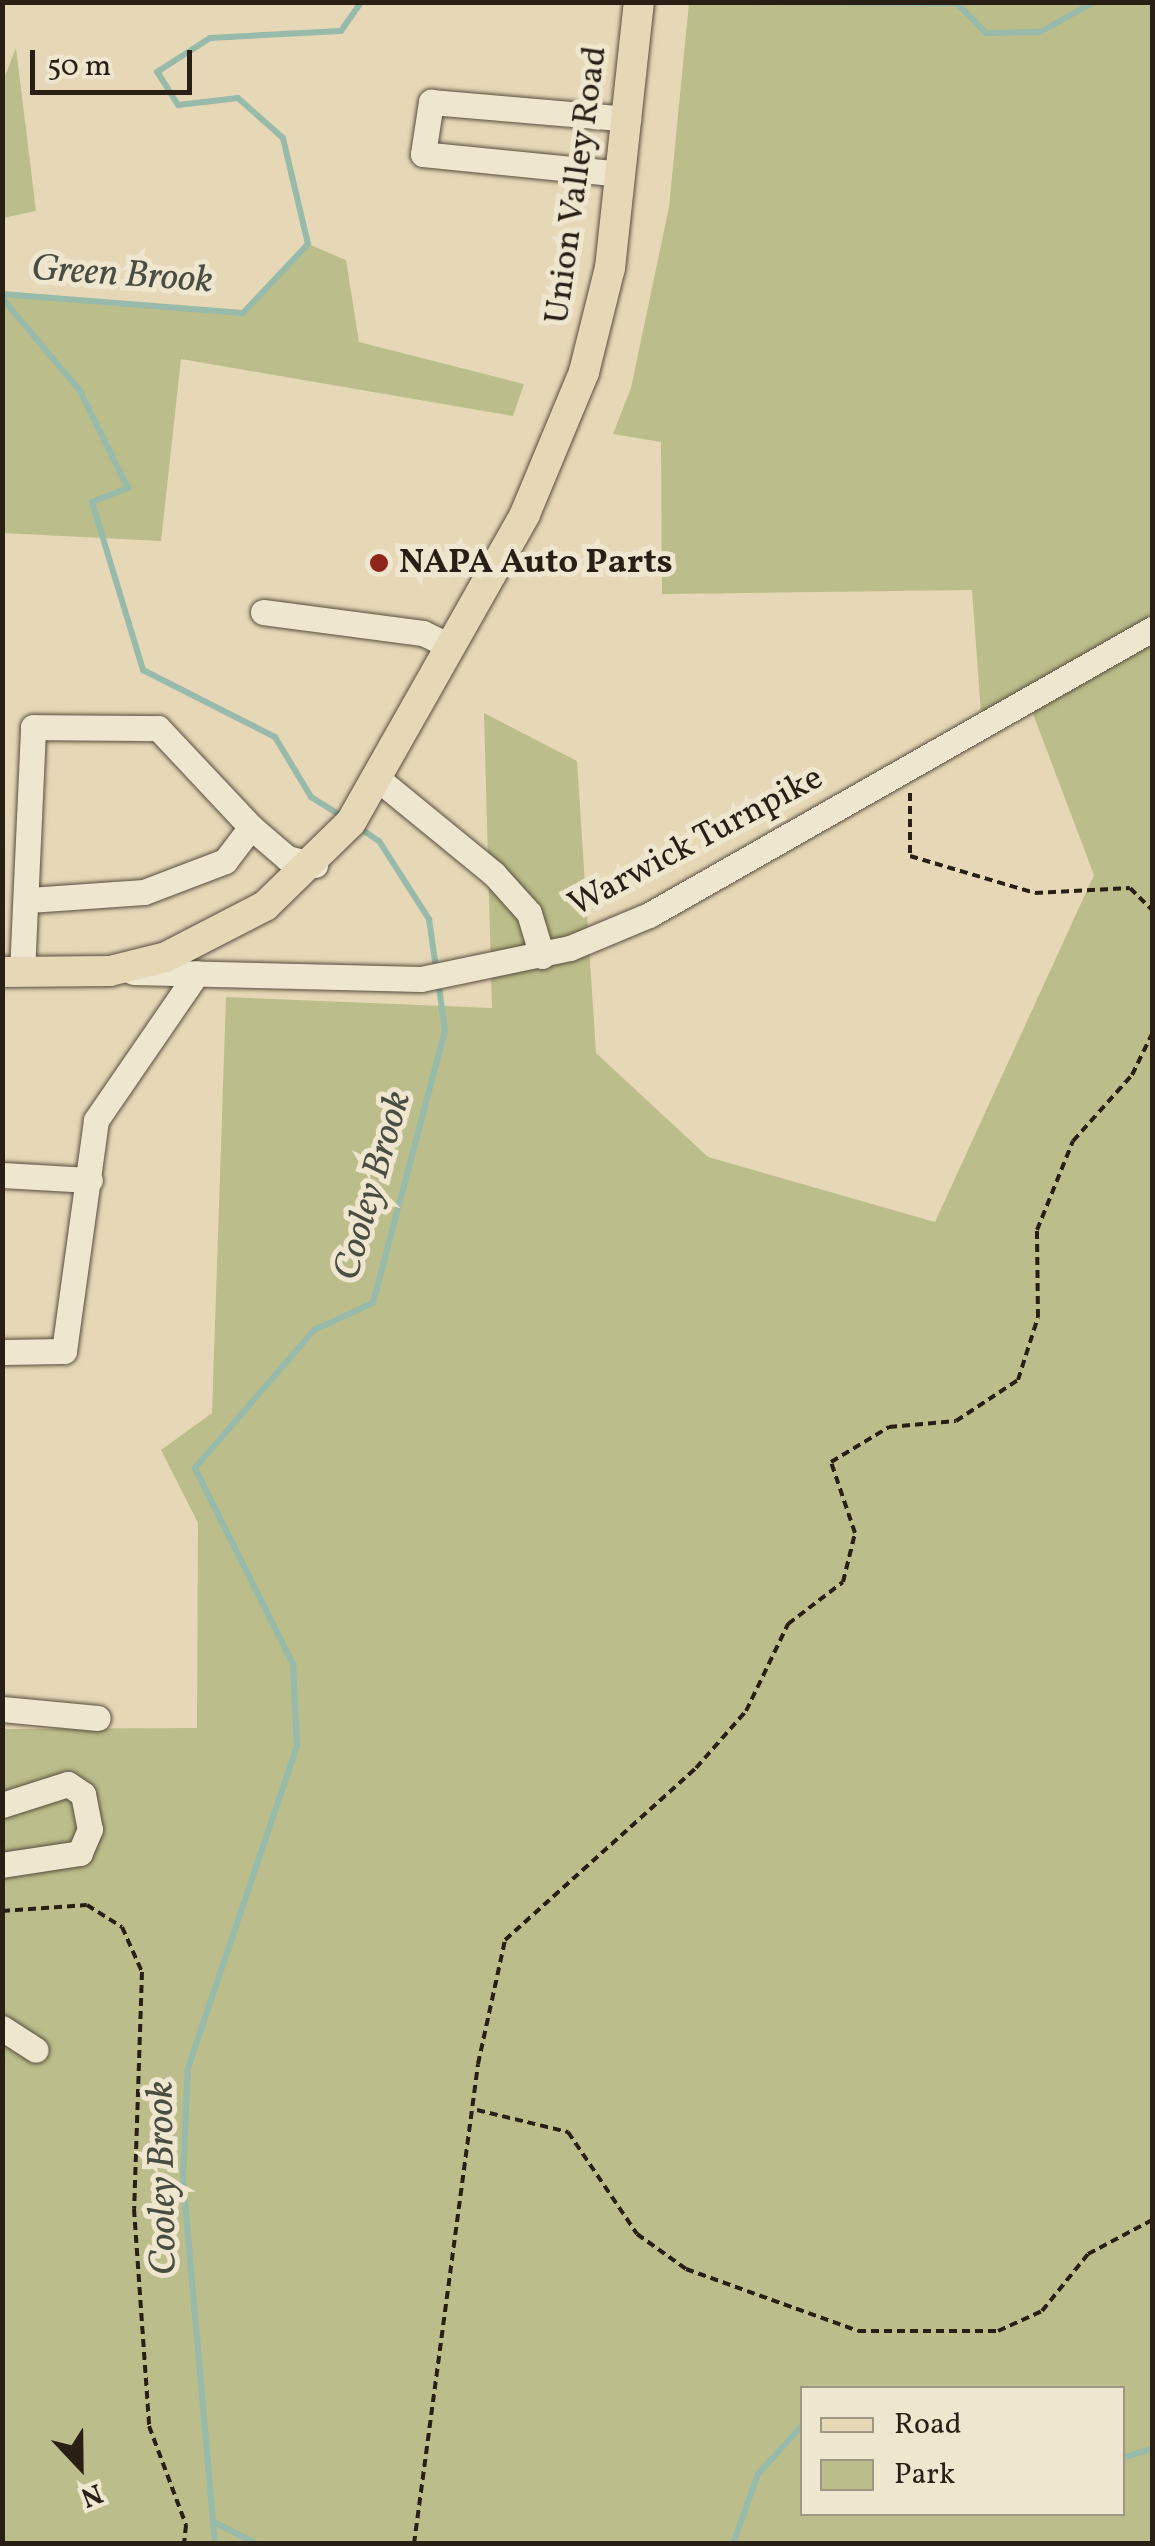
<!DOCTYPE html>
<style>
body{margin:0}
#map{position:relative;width:1155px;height:2546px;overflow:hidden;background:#e6d8b7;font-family:Vollkorn,serif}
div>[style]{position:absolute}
.green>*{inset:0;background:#bbbd8a}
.stream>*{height:6px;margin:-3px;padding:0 3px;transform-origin:3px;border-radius:3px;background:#97baaa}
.path>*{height:4px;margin-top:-2px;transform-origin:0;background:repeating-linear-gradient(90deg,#291f15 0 8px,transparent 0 13px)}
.roads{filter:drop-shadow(0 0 2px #584d3e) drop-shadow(0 0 2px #584d3e)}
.minor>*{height:25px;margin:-12.5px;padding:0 12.5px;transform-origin:12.5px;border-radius:12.5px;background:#efe6d0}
.major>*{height:30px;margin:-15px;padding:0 15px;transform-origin:15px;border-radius:15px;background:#e6d8b7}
.dots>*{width:28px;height:28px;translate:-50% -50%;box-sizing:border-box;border:5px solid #efe6d0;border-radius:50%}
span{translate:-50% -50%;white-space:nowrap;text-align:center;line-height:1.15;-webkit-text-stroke:10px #efe6d0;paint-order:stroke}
.street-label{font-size:35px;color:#291f15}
.poi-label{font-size:35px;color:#291f15;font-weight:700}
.left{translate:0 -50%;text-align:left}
.water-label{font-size:38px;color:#4a4e42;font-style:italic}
.frame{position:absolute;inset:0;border:5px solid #291f15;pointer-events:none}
.legend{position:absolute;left:800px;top:2386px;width:325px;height:130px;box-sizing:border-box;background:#efe6d0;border:2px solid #a09685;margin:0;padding:12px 18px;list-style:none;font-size:30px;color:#291f15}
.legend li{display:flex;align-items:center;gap:20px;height:50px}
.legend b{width:50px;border:2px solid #a09685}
.north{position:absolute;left:30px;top:2416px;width:100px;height:100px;-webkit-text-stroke:8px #efe6d0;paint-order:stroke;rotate:158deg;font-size:28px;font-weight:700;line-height:40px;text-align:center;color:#291f15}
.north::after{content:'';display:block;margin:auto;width:35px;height:45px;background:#291f15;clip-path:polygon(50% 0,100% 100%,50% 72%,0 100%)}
.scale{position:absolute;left:30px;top:50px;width:162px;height:45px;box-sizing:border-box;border:5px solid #291f15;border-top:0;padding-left:12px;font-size:30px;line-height:35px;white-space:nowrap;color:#291f15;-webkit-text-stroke:8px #efe6d0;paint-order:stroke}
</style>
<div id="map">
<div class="green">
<i style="clip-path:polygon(evenodd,689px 3px,1152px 3px,1152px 2543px,3px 2544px,3px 1729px,197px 1728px,198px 1523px,161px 1450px,212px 1413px,226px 997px,492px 1008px,484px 713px,577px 761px,596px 1053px,708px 1157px,935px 1222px,1094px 875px,1027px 698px,982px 727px,972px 590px,662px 594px,661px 442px,613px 434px,631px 388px,669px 207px,689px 3px,802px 2388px,1122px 2388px,1122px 2514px,802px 2514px,802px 2388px)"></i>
<i style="clip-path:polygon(16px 48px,36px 211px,3px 218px,3px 81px)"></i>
<i style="clip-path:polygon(308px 244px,346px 260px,359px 342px,524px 384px,513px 416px,181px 359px,161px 541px,3px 533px,3px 294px,242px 313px)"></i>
</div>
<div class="stream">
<i style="left:739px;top:2px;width:218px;rotate:0.3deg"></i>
<i style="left:957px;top:3px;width:42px;rotate:46deg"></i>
<i style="left:986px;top:33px;width:54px;rotate:-1.1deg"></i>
<i style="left:1040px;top:32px;width:62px;rotate:-29.1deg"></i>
<i style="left:2px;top:294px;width:242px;rotate:4.5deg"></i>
<i style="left:243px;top:313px;width:95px;rotate:-46.7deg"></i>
<i style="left:308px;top:244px;width:109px;rotate:-103.3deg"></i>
<i style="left:283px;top:138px;width:60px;rotate:-138.4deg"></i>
<i style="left:238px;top:98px;width:60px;rotate:173.3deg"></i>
<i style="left:178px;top:105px;width:39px;rotate:-122deg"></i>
<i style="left:157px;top:72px;width:63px;rotate:-32.7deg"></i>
<i style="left:210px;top:38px;width:131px;rotate:-3.1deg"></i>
<i style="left:341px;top:31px;width:35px;rotate:-55deg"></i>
<i style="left:2px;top:298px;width:121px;rotate:50deg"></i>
<i style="left:80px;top:391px;width:108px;rotate:63.7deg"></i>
<i style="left:128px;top:488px;width:39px;rotate:159deg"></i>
<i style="left:92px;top:502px;width:176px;rotate:73.1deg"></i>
<i style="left:143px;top:670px;width:148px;rotate:26.9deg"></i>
<i style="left:275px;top:737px;width:70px;rotate:59deg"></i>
<i style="left:311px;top:797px;width:38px;rotate:32deg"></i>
<i style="left:358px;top:827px;width:25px;rotate:34deg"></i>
<i style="left:379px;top:841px;width:93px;rotate:57.3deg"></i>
<i style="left:429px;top:919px;width:49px;rotate:81.9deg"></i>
<i style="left:1122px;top:2458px;width:31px;rotate:-17deg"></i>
<i style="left:216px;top:2523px;width:46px;rotate:27.1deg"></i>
<i style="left:215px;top:2544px;width:368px;rotate:-95deg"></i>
<i style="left:183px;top:2177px;width:109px;rotate:-87.4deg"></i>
<i style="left:188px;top:2068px;width:340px;rotate:-71.3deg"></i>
<i style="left:297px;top:1746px;width:82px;rotate:-92.8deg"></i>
<i style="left:293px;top:1664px;width:219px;rotate:-116.6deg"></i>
<i style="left:195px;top:1468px;width:182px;rotate:-49.2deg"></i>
<i style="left:314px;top:1330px;width:65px;rotate:-24.6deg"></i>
<i style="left:373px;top:1303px;width:281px;rotate:-75.2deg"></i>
<i style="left:445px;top:1031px;width:51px;rotate:-97.8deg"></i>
<i style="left:733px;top:2544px;width:74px;rotate:-70.3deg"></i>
<i style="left:758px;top:2474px;width:65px;rotate:-47.5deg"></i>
</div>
<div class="path">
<i style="left:910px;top:793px;width:63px;rotate:90deg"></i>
<i style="left:910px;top:856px;width:130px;rotate:16.5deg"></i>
<i style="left:1035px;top:893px;width:95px;rotate:-3deg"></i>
<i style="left:1130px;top:888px;width:31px;rotate:45deg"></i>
<i style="left:2px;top:1911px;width:85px;rotate:-4deg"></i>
<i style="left:87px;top:1905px;width:41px;rotate:32.2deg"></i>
<i style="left:122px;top:1927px;width:49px;rotate:66deg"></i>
<i style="left:142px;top:1972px;width:237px;rotate:91.9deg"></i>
<i style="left:134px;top:2209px;width:218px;rotate:86deg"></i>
<i style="left:149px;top:2426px;width:106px;rotate:69.5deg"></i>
<i style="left:186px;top:2525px;width:19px;rotate:96deg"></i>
<i style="left:477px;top:2110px;width:94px;rotate:13.6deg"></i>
<i style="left:568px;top:2132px;width:123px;rotate:55.9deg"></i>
<i style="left:637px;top:2234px;width:60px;rotate:35.5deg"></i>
<i style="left:686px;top:2269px;width:183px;rotate:19.8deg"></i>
<i style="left:858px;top:2331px;width:140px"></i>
<i style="left:998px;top:2331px;width:48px;rotate:-24.4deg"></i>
<i style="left:1042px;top:2311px;width:73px;rotate:-51.1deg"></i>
<i style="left:1088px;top:2254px;width:72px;rotate:-28deg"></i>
<i style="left:414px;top:2544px;width:484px;rotate:-82.4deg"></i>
<i style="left:478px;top:2064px;width:127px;rotate:-77.7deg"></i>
<i style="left:505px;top:1940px;width:257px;rotate:-42deg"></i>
<i style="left:696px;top:1768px;width:76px;rotate:-48.7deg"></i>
<i style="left:746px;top:1711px;width:97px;rotate:-64.2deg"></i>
<i style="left:788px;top:1624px;width:69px;rotate:-37.4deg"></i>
<i style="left:843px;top:1582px;width:50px;rotate:-76.2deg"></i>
<i style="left:855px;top:1533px;width:75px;rotate:-108.7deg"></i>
<i style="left:831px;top:1462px;width:68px;rotate:-31.1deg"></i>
<i style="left:889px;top:1427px;width:67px;rotate:-5.1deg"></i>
<i style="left:956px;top:1421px;width:74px;rotate:-33.5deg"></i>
<i style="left:1018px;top:1380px;width:66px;rotate:-72.4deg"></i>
<i style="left:1038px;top:1317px;width:87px;rotate:-90.7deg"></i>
<i style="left:1037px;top:1230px;width:96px;rotate:-68deg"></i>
<i style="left:1073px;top:1141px;width:89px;rotate:-48.2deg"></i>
<i style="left:1132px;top:1075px;width:46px;rotate:-64deg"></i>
</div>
<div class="roads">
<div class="minor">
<i style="left:622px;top:174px;width:200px;rotate:-174.3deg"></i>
<i style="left:423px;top:154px;width:53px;rotate:-81.3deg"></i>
<i style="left:431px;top:102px;width:198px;rotate:4.9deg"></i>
<i style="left:263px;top:612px;width:161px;rotate:7.5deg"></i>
<i style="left:423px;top:633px;width:32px;rotate:26deg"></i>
<i style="left:378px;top:779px;width:150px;rotate:39.3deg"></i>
<i style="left:494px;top:874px;width:52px;rotate:48.1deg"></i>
<i style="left:529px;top:913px;width:45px;rotate:73.2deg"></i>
<i style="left:29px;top:900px;width:115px;rotate:-4deg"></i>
<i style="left:144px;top:892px;width:87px;rotate:-20.9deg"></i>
<i style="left:225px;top:861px;width:43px;rotate:-52.6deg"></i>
<i style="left:22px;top:972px;width:245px;rotate:-87.4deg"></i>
<i style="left:33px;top:727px;width:125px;rotate:0.5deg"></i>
<i style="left:158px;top:728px;width:136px;rotate:46.8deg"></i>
<i style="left:251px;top:827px;width:48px;rotate:40.7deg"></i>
<i style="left:287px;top:858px;width:29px;rotate:14deg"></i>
<i style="left:133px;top:972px;width:288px;rotate:1.4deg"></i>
<i style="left:421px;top:979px;width:152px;rotate:-11.8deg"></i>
<i style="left:570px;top:948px;width:86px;rotate:-22.7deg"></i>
<i style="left:649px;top:915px;width:579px;rotate:-29.62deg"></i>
<i style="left:2px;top:1175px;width:88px;rotate:3.3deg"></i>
<i style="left:2px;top:1352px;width:62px;rotate:-0.9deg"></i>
<i style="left:64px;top:1351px;width:233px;rotate:-82.1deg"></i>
<i style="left:96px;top:1120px;width:178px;rotate:-55.5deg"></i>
<i style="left:2px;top:1709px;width:96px;rotate:5.4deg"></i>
<i style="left:2px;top:1805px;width:69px;rotate:-17.7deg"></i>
<i style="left:68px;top:1784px;width:18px;rotate:34deg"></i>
<i style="left:83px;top:1794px;width:36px;rotate:79deg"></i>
<i style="left:90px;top:1829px;width:26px;rotate:113deg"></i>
<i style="left:80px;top:1853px;width:79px;rotate:171.3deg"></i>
<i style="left:2px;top:2028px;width:40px;rotate:32.9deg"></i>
</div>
<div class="major">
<i style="left:2px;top:972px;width:108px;rotate:-0.5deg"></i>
<i style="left:110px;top:971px;width:58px;rotate:-14deg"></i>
<i style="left:166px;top:957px;width:111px;rotate:-27.3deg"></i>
<i style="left:265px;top:906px;width:120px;rotate:-44.3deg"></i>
<i style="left:351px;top:822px;width:354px;rotate:-60.5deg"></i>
<i style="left:525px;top:514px;width:154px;rotate:-67.4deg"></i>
<i style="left:584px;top:372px;width:107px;rotate:-76deg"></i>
<i style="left:610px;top:268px;width:268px;rotate:-83.8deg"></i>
</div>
</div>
<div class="dots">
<i style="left:379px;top:563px;background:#8f2418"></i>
</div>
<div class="street-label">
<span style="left:577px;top:185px;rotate:-82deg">Union Valley Road</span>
<span style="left:696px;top:842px;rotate:-28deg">Warwick Turnpike</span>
</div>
<div class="poi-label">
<span class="left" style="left:399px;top:563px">NAPA Auto Parts</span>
</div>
<div class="water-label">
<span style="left:122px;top:276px;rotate:4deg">Green Brook</span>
<span style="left:374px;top:1186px;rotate:-74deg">Cooley Brook</span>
<span style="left:164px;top:2178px;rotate:-91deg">Cooley Brook</span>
</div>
<div class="frame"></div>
<ul class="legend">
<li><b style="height:12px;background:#e6d8b7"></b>Road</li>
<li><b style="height:28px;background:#bbbd8a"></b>Park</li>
</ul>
<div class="north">N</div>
<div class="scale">50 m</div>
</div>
